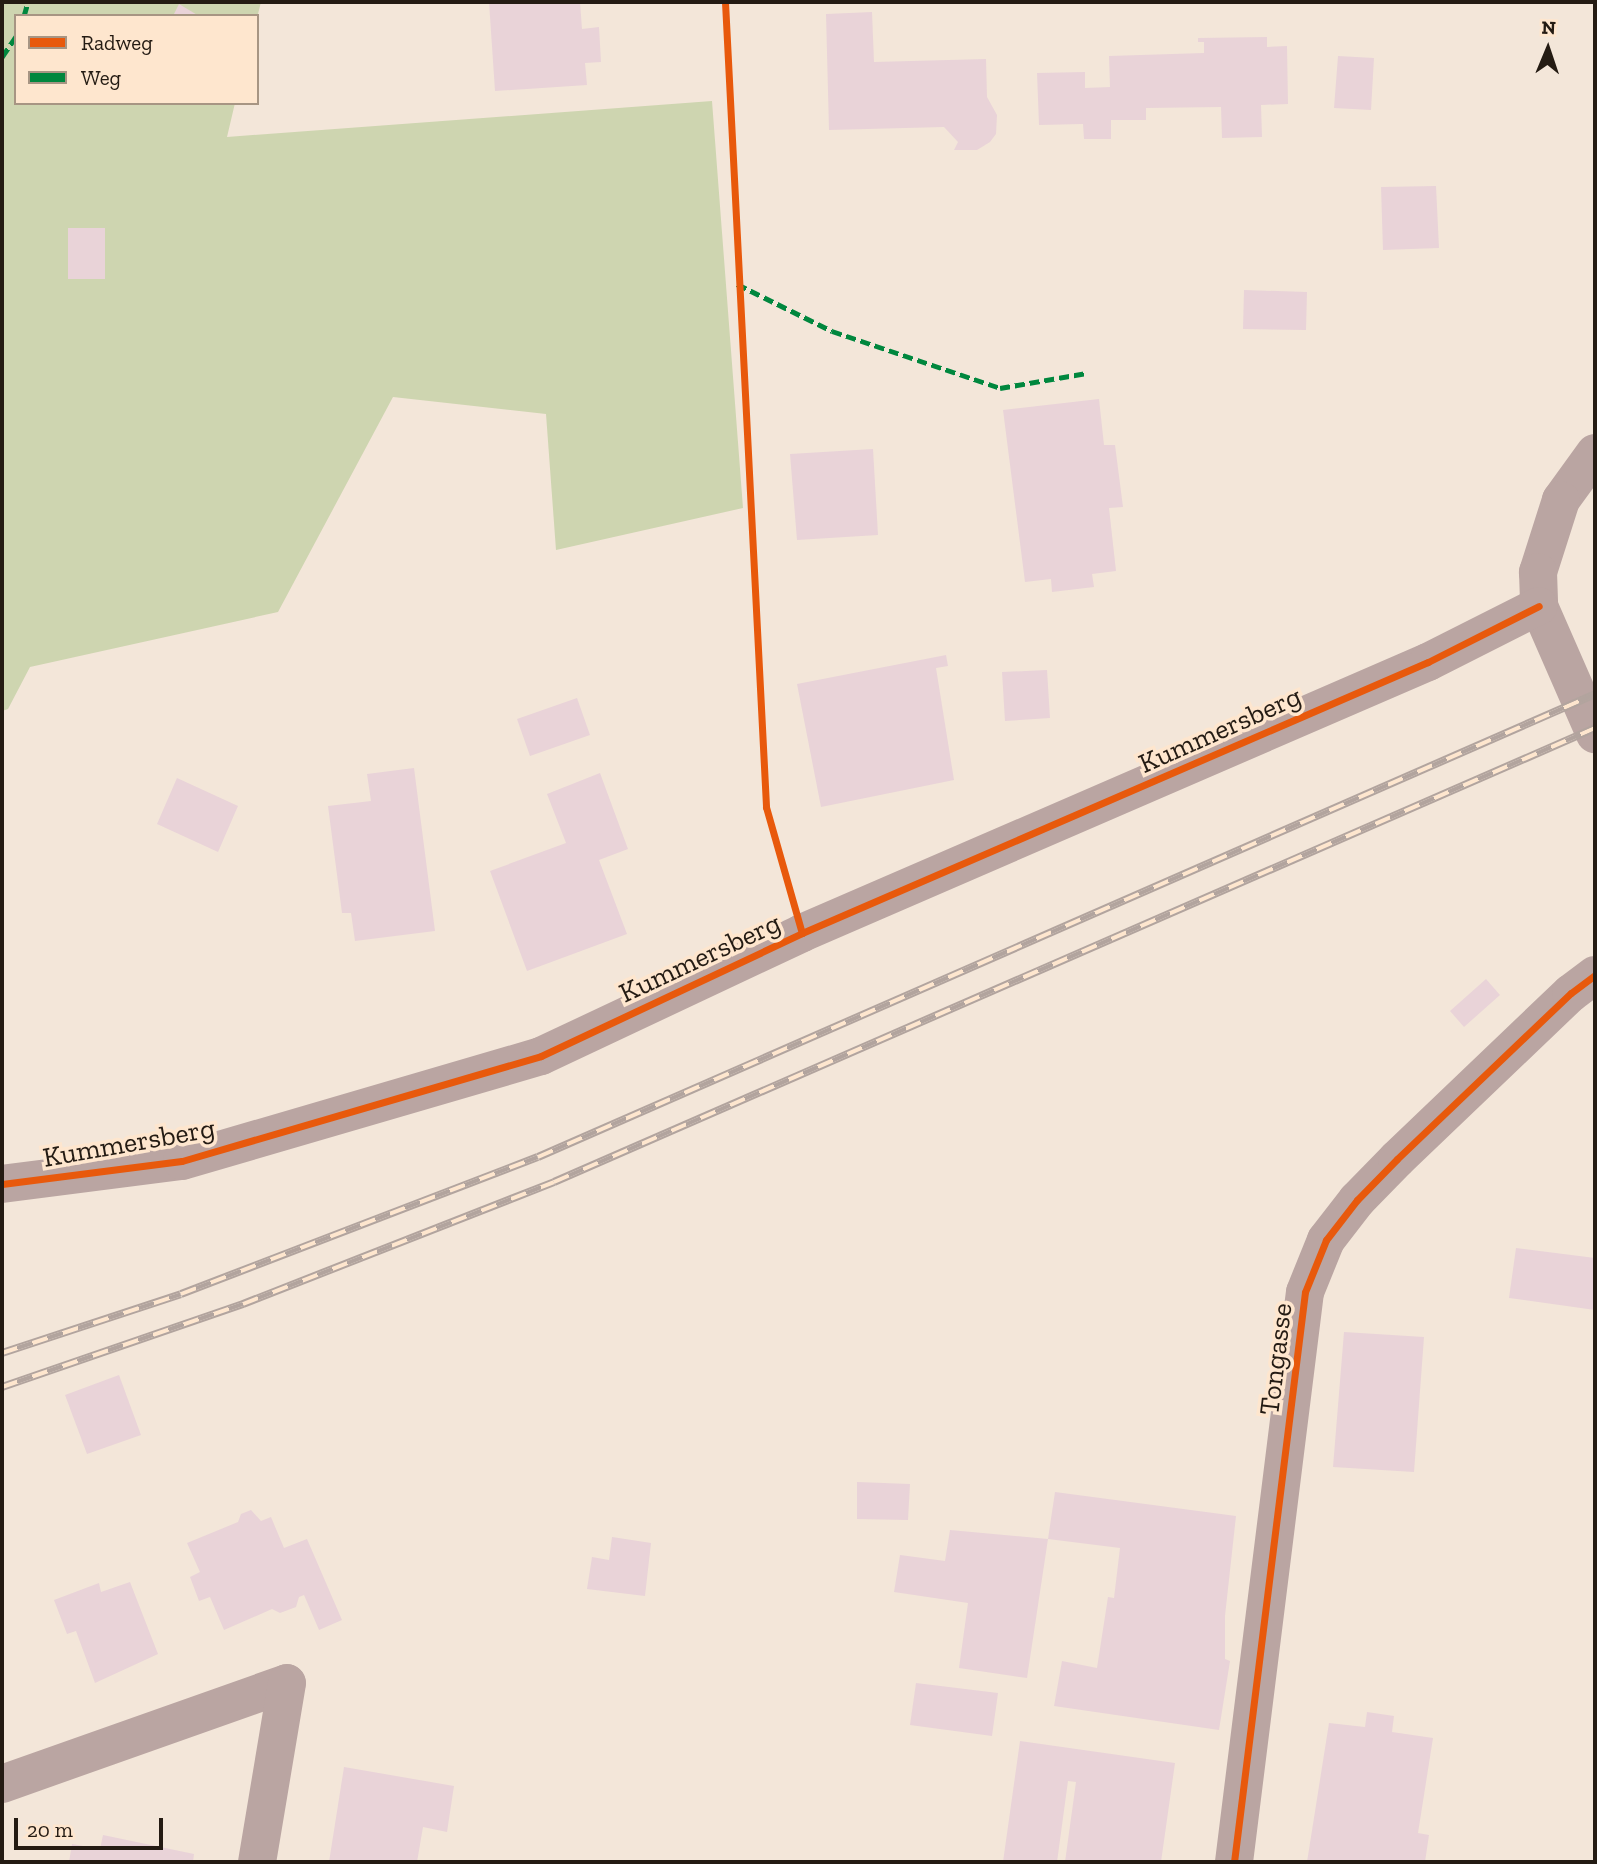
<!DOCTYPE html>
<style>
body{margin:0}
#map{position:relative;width:1597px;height:1864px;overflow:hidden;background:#f3e6d9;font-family:"Zilla Slab",serif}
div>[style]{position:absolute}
.green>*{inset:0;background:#ced5b0}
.building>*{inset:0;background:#e9d3d8}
.minor>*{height:38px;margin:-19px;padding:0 19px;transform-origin:19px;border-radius:19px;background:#baa5a2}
.rail>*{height:8px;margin-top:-4px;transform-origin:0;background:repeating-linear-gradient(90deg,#fee6ce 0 16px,#b2a49e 0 32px);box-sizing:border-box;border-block:2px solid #b2a49e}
.quiet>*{height:5px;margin-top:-2.5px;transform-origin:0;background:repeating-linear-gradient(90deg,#00873e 0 10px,transparent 0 15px)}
.cycleway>*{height:7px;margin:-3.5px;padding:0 3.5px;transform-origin:3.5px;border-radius:3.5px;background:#e8590c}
span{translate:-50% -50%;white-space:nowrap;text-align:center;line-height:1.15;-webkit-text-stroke:7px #fee6ce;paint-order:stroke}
.street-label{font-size:28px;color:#241b13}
.frame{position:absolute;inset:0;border:4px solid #241b13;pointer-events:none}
.legend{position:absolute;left:14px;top:14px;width:245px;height:91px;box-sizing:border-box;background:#fee6ce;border:2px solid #a79583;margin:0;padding:9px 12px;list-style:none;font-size:21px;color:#241b13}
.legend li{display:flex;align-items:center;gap:14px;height:35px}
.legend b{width:35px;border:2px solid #a79583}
.north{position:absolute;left:1513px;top:14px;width:70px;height:70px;-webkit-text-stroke:5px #fee6ce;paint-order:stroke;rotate:2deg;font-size:19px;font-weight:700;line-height:28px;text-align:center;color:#241b13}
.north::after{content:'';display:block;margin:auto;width:24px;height:32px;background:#241b13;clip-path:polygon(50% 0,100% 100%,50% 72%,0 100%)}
.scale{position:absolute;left:14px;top:1818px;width:149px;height:32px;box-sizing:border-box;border:4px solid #241b13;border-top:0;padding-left:9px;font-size:21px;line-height:24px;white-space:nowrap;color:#241b13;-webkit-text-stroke:5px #fee6ce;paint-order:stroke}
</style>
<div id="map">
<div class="green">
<i style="clip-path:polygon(2px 2px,261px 2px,257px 18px,16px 16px,16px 103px,235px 103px,227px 137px,712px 101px,743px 508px,556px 550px,546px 414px,393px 397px,278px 612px,30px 667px,8px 709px,2px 711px)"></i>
</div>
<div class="building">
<i style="clip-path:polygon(489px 2px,580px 2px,582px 29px,599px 27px,601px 62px,585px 63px,587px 85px,495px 91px)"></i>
<i style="clip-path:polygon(179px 4px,199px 16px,173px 16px)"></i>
<i style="clip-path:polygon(872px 12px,874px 62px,986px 59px,987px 97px,997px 115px,996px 134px,990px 142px,977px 150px,954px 150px,958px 142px,944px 127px,829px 130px,826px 14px)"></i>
<i style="clip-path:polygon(1267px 37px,1267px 47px,1287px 46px,1288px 104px,1261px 105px,1262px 137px,1222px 138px,1221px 107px,1146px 108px,1146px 120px,1111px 120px,1111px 139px,1084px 139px,1083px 124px,1039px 125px,1037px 73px,1085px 72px,1085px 88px,1110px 87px,1109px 56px,1204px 53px,1204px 42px,1198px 42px,1198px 38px)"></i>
<i style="clip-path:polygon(1338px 56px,1374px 58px,1371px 110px,1334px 108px)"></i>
<i style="clip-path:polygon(1436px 186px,1439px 248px,1383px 250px,1381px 187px)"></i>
<i style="clip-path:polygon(68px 228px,105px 228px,105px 279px,68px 279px)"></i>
<i style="clip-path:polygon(1244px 290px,1307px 292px,1306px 330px,1243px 329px)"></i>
<i style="clip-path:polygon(1099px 399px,1104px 445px,1115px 445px,1123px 507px,1109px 508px,1116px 571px,1092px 574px,1094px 587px,1052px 592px,1051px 579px,1025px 582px,1003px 410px)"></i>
<i style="clip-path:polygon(873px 449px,878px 535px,797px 540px,790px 454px)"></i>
<i style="clip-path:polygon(946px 655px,948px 666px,936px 668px,954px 780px,821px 807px,797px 684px)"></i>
<i style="clip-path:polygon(1047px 670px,1050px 718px,1005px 721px,1002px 672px)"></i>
<i style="clip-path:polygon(577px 698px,590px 735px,530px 756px,517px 719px)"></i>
<i style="clip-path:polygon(414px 768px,435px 931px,355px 941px,351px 913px,342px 913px,328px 806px,371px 801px,367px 774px)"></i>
<i style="clip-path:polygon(600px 773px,628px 849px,599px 860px,627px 934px,527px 971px,490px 871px,566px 843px,547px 794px)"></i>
<i style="clip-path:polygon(177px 778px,238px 806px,218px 852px,157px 824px)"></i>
<i style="clip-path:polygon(1486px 979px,1500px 995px,1464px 1027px,1450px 1011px)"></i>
<i style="clip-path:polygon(1516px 1248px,1595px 1258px,1595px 1310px,1509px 1298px)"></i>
<i style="clip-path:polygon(1344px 1332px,1424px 1337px,1414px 1472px,1333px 1467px)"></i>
<i style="clip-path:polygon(119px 1375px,141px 1435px,87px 1454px,65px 1395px)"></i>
<i style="clip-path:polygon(857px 1482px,910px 1484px,908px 1520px,857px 1519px)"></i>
<i style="clip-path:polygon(1055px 1492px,1236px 1516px,1225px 1616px,1225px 1659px,1230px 1661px,1219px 1730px,1054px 1706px,1062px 1661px,1097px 1668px,1108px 1597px,1114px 1598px,1120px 1548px,1048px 1539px)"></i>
<i style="clip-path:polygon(251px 1510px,261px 1521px,271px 1517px,284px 1548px,307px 1539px,342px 1620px,319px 1630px,304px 1595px,299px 1597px,296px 1607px,280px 1613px,272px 1609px,224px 1630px,210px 1597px,199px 1601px,190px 1577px,200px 1572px,187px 1543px,238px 1522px,241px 1514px)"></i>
<i style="clip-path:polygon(950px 1530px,1048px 1539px,1027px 1678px,959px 1668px,968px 1603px,894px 1592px,900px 1555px,945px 1561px)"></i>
<i style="clip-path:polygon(612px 1537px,651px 1543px,645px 1596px,587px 1589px,592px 1557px,609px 1560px)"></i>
<i style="clip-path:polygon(130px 1582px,158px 1654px,95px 1683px,76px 1631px,67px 1634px,54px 1600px,99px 1583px,101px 1592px)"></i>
<i style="clip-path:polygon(916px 1683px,998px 1693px,992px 1736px,910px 1725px)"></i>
<i style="clip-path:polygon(1367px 1712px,1394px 1716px,1392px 1732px,1433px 1738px,1418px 1833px,1429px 1835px,1425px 1862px,1307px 1862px,1329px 1723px,1365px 1727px)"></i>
<i style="clip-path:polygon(1020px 1741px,1175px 1763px,1161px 1862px,1065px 1862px,1076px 1782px,1068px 1781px,1057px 1862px,1003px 1862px)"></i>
<i style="clip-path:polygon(344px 1767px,454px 1786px,447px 1832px,423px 1827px,417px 1862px,329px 1862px)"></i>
<i style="clip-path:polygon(103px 1835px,194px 1854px,193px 1862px,69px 1862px,72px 1844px,100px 1849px)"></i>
</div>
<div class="minor">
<i style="left:1595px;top:453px;width:58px;rotate:125.9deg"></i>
<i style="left:1561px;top:500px;width:76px;rotate:107.7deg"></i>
<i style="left:1538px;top:572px;width:34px;rotate:88deg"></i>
<i style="left:1539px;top:606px;width:140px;rotate:66.4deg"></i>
<i style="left:2px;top:1184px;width:181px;rotate:-7.3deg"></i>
<i style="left:182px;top:1161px;width:374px;rotate:-16.3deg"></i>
<i style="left:541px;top:1056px;width:289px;rotate:-25.2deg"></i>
<i style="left:802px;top:933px;width:682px;rotate:-23.41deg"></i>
<i style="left:1428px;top:662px;width:124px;rotate:-26.8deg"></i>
<i style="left:2px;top:1784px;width:302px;rotate:-19.5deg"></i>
<i style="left:287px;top:1683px;width:181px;rotate:99.5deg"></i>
<i style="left:1234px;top:1862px;width:574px;rotate:-82.9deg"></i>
<i style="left:1305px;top:1292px;width:56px;rotate:-68deg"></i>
<i style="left:1326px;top:1240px;width:51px;rotate:-52.2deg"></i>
<i style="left:1357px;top:1200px;width:57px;rotate:-45.7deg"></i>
<i style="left:1397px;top:1159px;width:240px;rotate:-43.7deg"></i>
<i style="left:1571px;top:993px;width:30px;rotate:-37deg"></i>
</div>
<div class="rail">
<i style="left:2px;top:1353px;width:188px;rotate:-18.2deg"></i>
<i style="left:181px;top:1294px;width:382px;rotate:-21deg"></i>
<i style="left:538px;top:1157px;width:1154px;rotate:-23.65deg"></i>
<i style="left:2px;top:1387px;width:255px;rotate:-19deg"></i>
<i style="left:243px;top:1304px;width:334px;rotate:-21.4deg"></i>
<i style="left:554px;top:1182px;width:1136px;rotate:-23.56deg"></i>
</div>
<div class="quiet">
<i style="left:24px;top:16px;width:15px;rotate:-74deg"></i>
<i style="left:2px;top:57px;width:25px;rotate:-56deg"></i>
<i style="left:737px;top:284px;width:106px;rotate:26.3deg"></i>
<i style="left:832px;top:331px;width:177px;rotate:18.7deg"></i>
<i style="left:1000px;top:388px;width:88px;rotate:-9.8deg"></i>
</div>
<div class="cycleway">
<i style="left:725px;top:2px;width:806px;rotate:87.08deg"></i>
<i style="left:766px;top:807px;width:131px;rotate:74.1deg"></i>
<i style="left:2px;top:1184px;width:181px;rotate:-7.3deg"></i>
<i style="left:182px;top:1161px;width:374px;rotate:-16.3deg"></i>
<i style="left:541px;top:1056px;width:289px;rotate:-25.2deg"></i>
<i style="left:802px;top:933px;width:682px;rotate:-23.41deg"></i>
<i style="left:1428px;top:662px;width:124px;rotate:-26.8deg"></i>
<i style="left:1234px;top:1862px;width:574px;rotate:-82.9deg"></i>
<i style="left:1305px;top:1292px;width:56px;rotate:-68deg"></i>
<i style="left:1326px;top:1240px;width:51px;rotate:-52.2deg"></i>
<i style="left:1357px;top:1200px;width:57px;rotate:-45.7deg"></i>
<i style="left:1397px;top:1159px;width:240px;rotate:-43.7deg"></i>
<i style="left:1571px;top:993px;width:30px;rotate:-37deg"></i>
</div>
<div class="street-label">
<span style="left:1220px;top:730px;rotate:-24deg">Kummersberg</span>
<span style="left:700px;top:958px;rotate:-25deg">Kummersberg</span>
<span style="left:129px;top:1143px;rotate:-10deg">Kummersberg</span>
<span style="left:1276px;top:1359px;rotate:-83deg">Tongasse</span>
</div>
<div class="frame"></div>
<ul class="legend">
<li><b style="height:9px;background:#e8590c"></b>Radweg</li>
<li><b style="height:9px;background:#00873e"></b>Weg</li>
</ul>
<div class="north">N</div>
<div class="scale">20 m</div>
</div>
